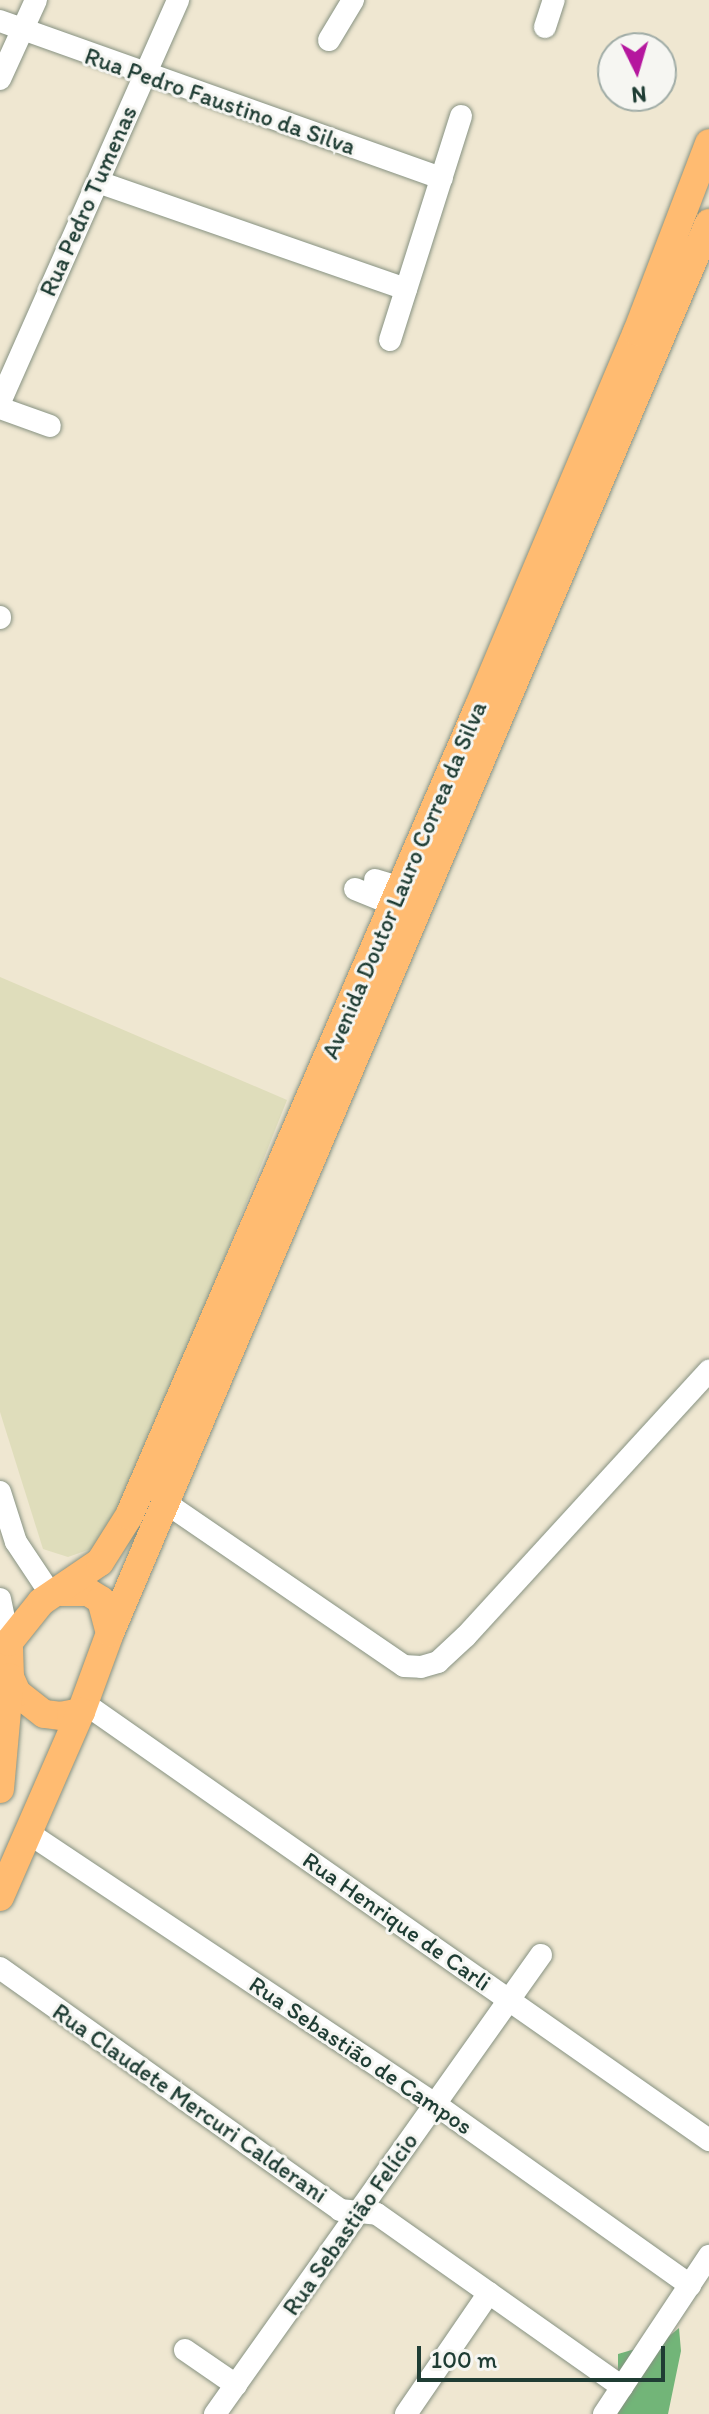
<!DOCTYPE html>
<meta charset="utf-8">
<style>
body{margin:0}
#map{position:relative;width:709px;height:2414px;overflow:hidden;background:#efe7d1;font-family:Itim,sans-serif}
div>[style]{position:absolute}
.built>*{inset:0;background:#dfddbb}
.forest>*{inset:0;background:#72b578}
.roads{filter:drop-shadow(0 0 2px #879282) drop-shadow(0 0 2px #879282)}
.minor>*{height:22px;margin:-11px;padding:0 11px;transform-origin:11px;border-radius:11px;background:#fff}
.major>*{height:28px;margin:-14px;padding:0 14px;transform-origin:14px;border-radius:14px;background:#ffbb71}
span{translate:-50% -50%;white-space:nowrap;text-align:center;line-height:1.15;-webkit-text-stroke:6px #f6f6f2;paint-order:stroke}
.street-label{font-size:24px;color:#1f3d34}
.north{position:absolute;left:597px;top:32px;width:80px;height:80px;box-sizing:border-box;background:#f6f6f2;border:2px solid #a0aca6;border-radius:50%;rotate:175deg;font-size:22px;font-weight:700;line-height:32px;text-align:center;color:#1f3d34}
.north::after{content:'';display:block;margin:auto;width:28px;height:36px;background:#b5179e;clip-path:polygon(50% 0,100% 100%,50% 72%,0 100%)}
.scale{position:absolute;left:417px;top:2346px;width:248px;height:36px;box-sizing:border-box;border:4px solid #1f3d34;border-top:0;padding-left:10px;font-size:24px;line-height:28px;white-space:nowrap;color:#1f3d34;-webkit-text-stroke:6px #f6f6f2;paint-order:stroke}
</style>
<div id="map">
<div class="built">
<i style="clip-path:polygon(0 977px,287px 1100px,129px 1499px,105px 1544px,68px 1557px,43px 1549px,0 1412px)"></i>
</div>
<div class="forest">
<i style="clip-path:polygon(679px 2328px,681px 2351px,668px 2414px,618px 2414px,618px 2354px,663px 2341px)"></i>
</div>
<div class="roads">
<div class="minor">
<i style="left:0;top:21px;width:469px;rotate:19.6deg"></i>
<i style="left:545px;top:27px;width:28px;rotate:-72deg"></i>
<i style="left:329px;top:40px;width:47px;rotate:-59deg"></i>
<i style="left:0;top:79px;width:87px;rotate:-65.5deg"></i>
<i style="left:101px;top:183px;width:323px;rotate:19.2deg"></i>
<i style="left:390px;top:340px;width:235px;rotate:-72.4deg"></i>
<i style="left:0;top:402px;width:440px;rotate:-66.1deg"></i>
<i style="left:0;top:408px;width:53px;rotate:19.8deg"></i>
<i style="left:0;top:618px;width:1px;rotate:-90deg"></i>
<i style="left:375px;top:880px;width:27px;rotate:17deg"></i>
<i style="left:355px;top:889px;width:42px;rotate:22.3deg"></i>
<i style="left:0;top:1492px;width:52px;rotate:72.3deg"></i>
<i style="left:16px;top:1542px;width:65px;rotate:56.3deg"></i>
<i style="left:166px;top:1503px;width:288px;rotate:34.4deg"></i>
<i style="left:404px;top:1666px;width:17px;rotate:3deg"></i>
<i style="left:421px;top:1667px;width:18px;rotate:-16deg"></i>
<i style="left:438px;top:1662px;width:38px;rotate:-43deg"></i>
<i style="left:466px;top:1636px;width:360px;rotate:-47.5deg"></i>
<i style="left:0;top:1599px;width:44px;rotate:78.2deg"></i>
<i style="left:84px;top:1703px;width:763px;rotate:34.96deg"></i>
<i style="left:27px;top:1832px;width:490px;rotate:33.7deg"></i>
<i style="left:435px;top:2104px;width:313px;rotate:35.4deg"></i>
<i style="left:0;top:1968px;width:417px;rotate:35.4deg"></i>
<i style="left:340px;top:2210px;width:37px;rotate:6deg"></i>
<i style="left:377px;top:2214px;width:300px;rotate:35.2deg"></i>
<i style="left:185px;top:2350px;width:62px;rotate:34.5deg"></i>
<i style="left:215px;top:2414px;width:563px;rotate:-54.62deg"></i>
<i style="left:406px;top:2414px;width:147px;rotate:-55.6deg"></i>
<i style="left:604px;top:2414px;width:190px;rotate:-56.4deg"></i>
</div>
<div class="major">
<i style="left:61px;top:1592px;width:27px"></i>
<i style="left:88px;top:1592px;width:15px;rotate:32deg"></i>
<i style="left:101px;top:1600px;width:34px;rotate:75deg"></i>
<i style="left:110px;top:1633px;width:84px;rotate:110.2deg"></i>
<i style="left:81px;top:1712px;width:20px;rotate:169deg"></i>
<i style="left:61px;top:1716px;width:17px;rotate:-173deg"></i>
<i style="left:44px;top:1714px;width:34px;rotate:-142deg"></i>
<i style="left:17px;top:1693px;width:17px;rotate:-114deg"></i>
<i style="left:10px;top:1677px;width:35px;rotate:-92deg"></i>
<i style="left:9px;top:1642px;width:51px;rotate:-51.3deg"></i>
<i style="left:41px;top:1602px;width:71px;rotate:-34.1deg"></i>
<i style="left:100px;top:1562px;width:54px;rotate:-57.8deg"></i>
<i style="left:129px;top:1516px;width:880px;rotate:-66.64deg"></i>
<i style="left:478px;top:708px;width:408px;rotate:-67.1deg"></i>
<i style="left:637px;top:332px;width:202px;rotate:-69.1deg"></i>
<i style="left:110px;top:1633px;width:1532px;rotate:-66.98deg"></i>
<i style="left:0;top:1789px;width:112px;rotate:-84.9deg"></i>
<i style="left:0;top:1897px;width:202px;rotate:-66.4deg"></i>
</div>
</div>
<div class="street-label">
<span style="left:220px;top:101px;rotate:19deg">Rua Pedro Faustino da Silva</span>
<span style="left:88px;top:201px;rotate:-66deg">Rua Pedro Tumenas</span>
<span style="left:404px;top:880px;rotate:-67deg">Avenida Doutor Lauro Correa da Silva</span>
<span style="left:397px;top:1921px;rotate:35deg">Rua Henrique de Carli</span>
<span style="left:361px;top:2055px;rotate:34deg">Rua Sebastião de Campos</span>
<span style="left:190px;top:2103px;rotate:35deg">Rua Claudete Mercuri Calderani</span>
<span style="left:350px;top:2224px;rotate:-55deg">Rua Sebastião Felício</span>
</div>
<div class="north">N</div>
<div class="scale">100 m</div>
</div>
